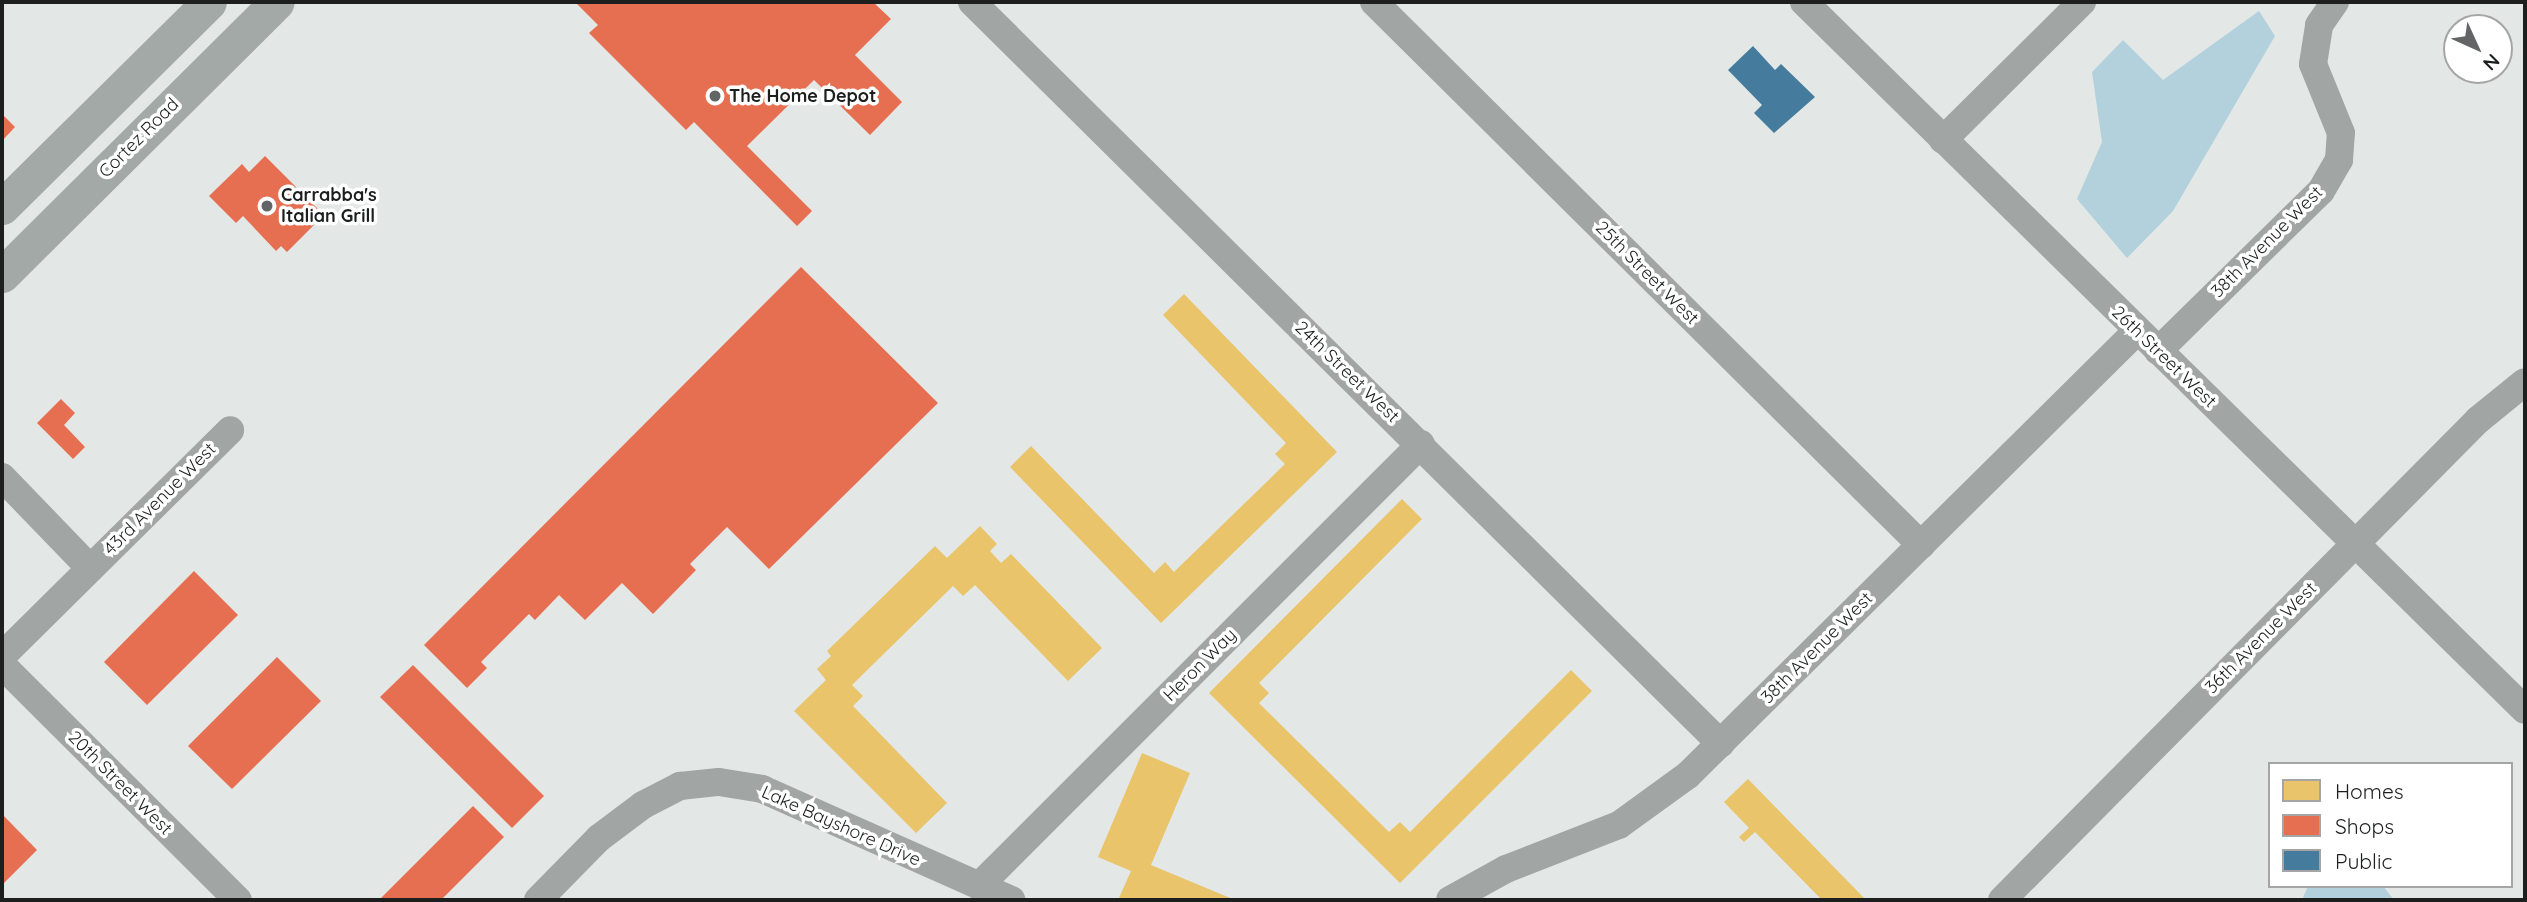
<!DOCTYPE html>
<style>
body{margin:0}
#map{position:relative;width:2527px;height:902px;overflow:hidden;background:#e3e7e6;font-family:Quicksand,sans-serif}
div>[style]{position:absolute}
.water>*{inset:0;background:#b2d1dd}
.homes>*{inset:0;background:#e9c46a}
.shops>*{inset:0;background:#e76f51}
.public>*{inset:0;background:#457b9d}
.minor>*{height:28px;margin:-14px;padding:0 14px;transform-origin:14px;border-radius:14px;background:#a1a6a4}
.major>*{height:35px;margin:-17.5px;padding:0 17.5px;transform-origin:17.5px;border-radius:17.5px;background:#a2a9a6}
.dots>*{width:19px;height:19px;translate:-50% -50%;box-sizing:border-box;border:4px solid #fff;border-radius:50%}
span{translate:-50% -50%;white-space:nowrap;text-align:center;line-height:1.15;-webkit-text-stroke:7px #fff;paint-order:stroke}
.poi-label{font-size:18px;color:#1d1f1f;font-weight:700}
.left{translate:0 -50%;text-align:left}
.street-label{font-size:18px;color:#1d1f1f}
.frame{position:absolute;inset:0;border:4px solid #1d1f1f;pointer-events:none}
.legend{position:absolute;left:2268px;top:762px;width:245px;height:126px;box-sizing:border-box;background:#fff;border:2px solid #a5a5a5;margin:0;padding:9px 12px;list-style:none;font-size:21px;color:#1d1f1f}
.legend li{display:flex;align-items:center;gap:14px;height:35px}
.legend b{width:35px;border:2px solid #a5a5a5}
.north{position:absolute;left:2443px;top:14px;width:70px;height:70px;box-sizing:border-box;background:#fff;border:2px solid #a5a5a5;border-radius:50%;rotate:135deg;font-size:19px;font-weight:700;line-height:28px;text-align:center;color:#1d1f1f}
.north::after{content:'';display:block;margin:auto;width:24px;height:32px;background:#626565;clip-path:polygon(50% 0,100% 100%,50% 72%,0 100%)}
</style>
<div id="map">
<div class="water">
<i style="clip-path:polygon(2259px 11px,2275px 36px,2173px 211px,2127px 258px,2077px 199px,2102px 142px,2092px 72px,2123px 40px,2163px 80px)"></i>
<i style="clip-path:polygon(2308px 886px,2383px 886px,2394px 900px,2302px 900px)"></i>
</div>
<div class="homes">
<i style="clip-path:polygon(1184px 294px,1337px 452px,1161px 623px,1010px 467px,1031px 446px,1154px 573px,1165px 562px,1174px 572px,1285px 464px,1275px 454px,1286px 443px,1163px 315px)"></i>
<i style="clip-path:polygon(1402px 499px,1422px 519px,1259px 683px,1269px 693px,1259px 703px,1389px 832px,1400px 822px,1410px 832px,1571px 670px,1592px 691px,1400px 883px,1209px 693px)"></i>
<i style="clip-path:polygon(980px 526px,997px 544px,990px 551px,1001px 563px,1011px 554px,1102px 648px,1068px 681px,975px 585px,963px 596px,953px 586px,852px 685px,863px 696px,853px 706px,947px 803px,916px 833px,794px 711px,826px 680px,817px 669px,831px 656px,827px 651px,935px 546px,947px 558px)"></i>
<i style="clip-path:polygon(1142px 753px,1190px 773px,1151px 865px,1235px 900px,1118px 900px,1131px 871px,1098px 857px)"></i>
<i style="clip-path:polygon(1748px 779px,1866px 900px,1822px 900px,1755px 832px,1744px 842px,1739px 837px,1749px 828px,1724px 802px)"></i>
</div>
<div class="shops">
<i style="clip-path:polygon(575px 2px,873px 2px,891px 19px,855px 55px,902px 102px,870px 135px,814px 80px,747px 146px,812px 211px,797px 226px,694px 122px,686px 130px,589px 33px,598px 25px)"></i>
<i style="clip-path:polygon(2px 114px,15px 127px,2px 141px)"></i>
<i style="clip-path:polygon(265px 156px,324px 215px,287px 252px,281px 246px,276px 251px,243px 216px,236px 223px,209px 196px,242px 164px,249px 172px)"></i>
<i style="clip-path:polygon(801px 267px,938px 403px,769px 569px,727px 527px,690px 564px,696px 570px,653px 614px,622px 583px,585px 620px,559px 595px,535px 620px,529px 614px,481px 662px,487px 668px,467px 688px,424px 645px)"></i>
<i style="clip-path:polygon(61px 399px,75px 413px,64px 425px,85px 447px,73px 459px,37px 423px)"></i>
<i style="clip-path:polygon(194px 571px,238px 615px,147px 705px,104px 662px)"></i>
<i style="clip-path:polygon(277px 657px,321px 701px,232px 789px,188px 746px)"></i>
<i style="clip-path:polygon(413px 665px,544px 796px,512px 828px,380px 697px)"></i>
<i style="clip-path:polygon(473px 806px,504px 837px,441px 900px,379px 900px)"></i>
<i style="clip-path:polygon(2px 814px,37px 850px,2px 885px)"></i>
</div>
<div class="public">
<i style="clip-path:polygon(1753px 46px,1775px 70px,1781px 64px,1815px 97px,1774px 133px,1754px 113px,1762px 105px,1728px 70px)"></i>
</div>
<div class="minor">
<i style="left:972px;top:2px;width:1054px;rotate:44.73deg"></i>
<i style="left:1374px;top:2px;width:771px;rotate:44.79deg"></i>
<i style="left:1804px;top:2px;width:1010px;rotate:44.48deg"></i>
<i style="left:1943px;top:140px;width:196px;rotate:-44.8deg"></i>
<i style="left:2158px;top:351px;width:228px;rotate:-44.5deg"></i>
<i style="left:2321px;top:191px;width:36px;rotate:-60deg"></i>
<i style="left:2339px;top:160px;width:27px;rotate:-86deg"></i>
<i style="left:2341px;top:133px;width:74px;rotate:-112.1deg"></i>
<i style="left:2313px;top:64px;width:39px;rotate:-81deg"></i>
<i style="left:2319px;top:25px;width:28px;rotate:-55deg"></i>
<i style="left:2px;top:477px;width:127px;rotate:46deg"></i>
<i style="left:2px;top:656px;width:321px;rotate:-44.7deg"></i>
<i style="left:2px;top:665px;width:333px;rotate:44.9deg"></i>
<i style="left:979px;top:886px;width:625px;rotate:-45deg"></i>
<i style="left:538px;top:900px;width:87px;rotate:-45.5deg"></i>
<i style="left:599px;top:838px;width:55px;rotate:-36.9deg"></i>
<i style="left:643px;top:805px;width:42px;rotate:-27.2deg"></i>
<i style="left:680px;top:786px;width:39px;rotate:-6deg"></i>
<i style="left:719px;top:782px;width:44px;rotate:9.2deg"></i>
<i style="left:762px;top:789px;width:273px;rotate:24deg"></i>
<i style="left:1450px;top:900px;width:64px;rotate:-29deg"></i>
<i style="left:1506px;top:869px;width:121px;rotate:-21.3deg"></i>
<i style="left:1619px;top:825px;width:85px;rotate:-35.9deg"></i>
<i style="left:1688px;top:775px;width:631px;rotate:-44.68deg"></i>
<i style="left:2002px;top:900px;width:676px;rotate:-45.24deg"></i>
<i style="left:2478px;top:420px;width:60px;rotate:-39deg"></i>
</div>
<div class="major">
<i style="left:2px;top:207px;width:291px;rotate:-44.7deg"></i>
<i style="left:2px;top:275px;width:387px;rotate:-44.8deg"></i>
</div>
<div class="dots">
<i style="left:715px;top:96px;background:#626565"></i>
<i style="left:267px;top:206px;background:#626565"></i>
</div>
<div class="poi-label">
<span class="left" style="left:729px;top:96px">The Home Depot</span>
<span class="left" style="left:281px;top:206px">Carrabba's<br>Italian Grill</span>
</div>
<div class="street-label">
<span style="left:139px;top:138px;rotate:-45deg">Cortez Road</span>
<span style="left:2267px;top:242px;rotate:-45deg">38th Avenue West</span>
<span style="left:1647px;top:273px;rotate:45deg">25th Street West</span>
<span style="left:2164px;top:357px;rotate:44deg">26th Street West</span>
<span style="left:1347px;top:372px;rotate:44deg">24th Street West</span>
<span style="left:160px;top:499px;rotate:-45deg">43rd Avenue West</span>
<span style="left:2261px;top:638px;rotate:-45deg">36th Avenue West</span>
<span style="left:1817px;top:648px;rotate:-45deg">38th Avenue West</span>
<span style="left:1200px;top:665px;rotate:-45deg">Heron Way</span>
<span style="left:120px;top:783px;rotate:45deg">20th Street West</span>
<span style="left:841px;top:826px;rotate:24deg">Lake Bayshore Drive</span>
</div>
<div class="frame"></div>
<ul class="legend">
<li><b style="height:19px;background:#e9c46a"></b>Homes</li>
<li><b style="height:19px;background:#e76f51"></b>Shops</li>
<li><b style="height:19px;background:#457b9d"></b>Public</li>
</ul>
<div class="north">N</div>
</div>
